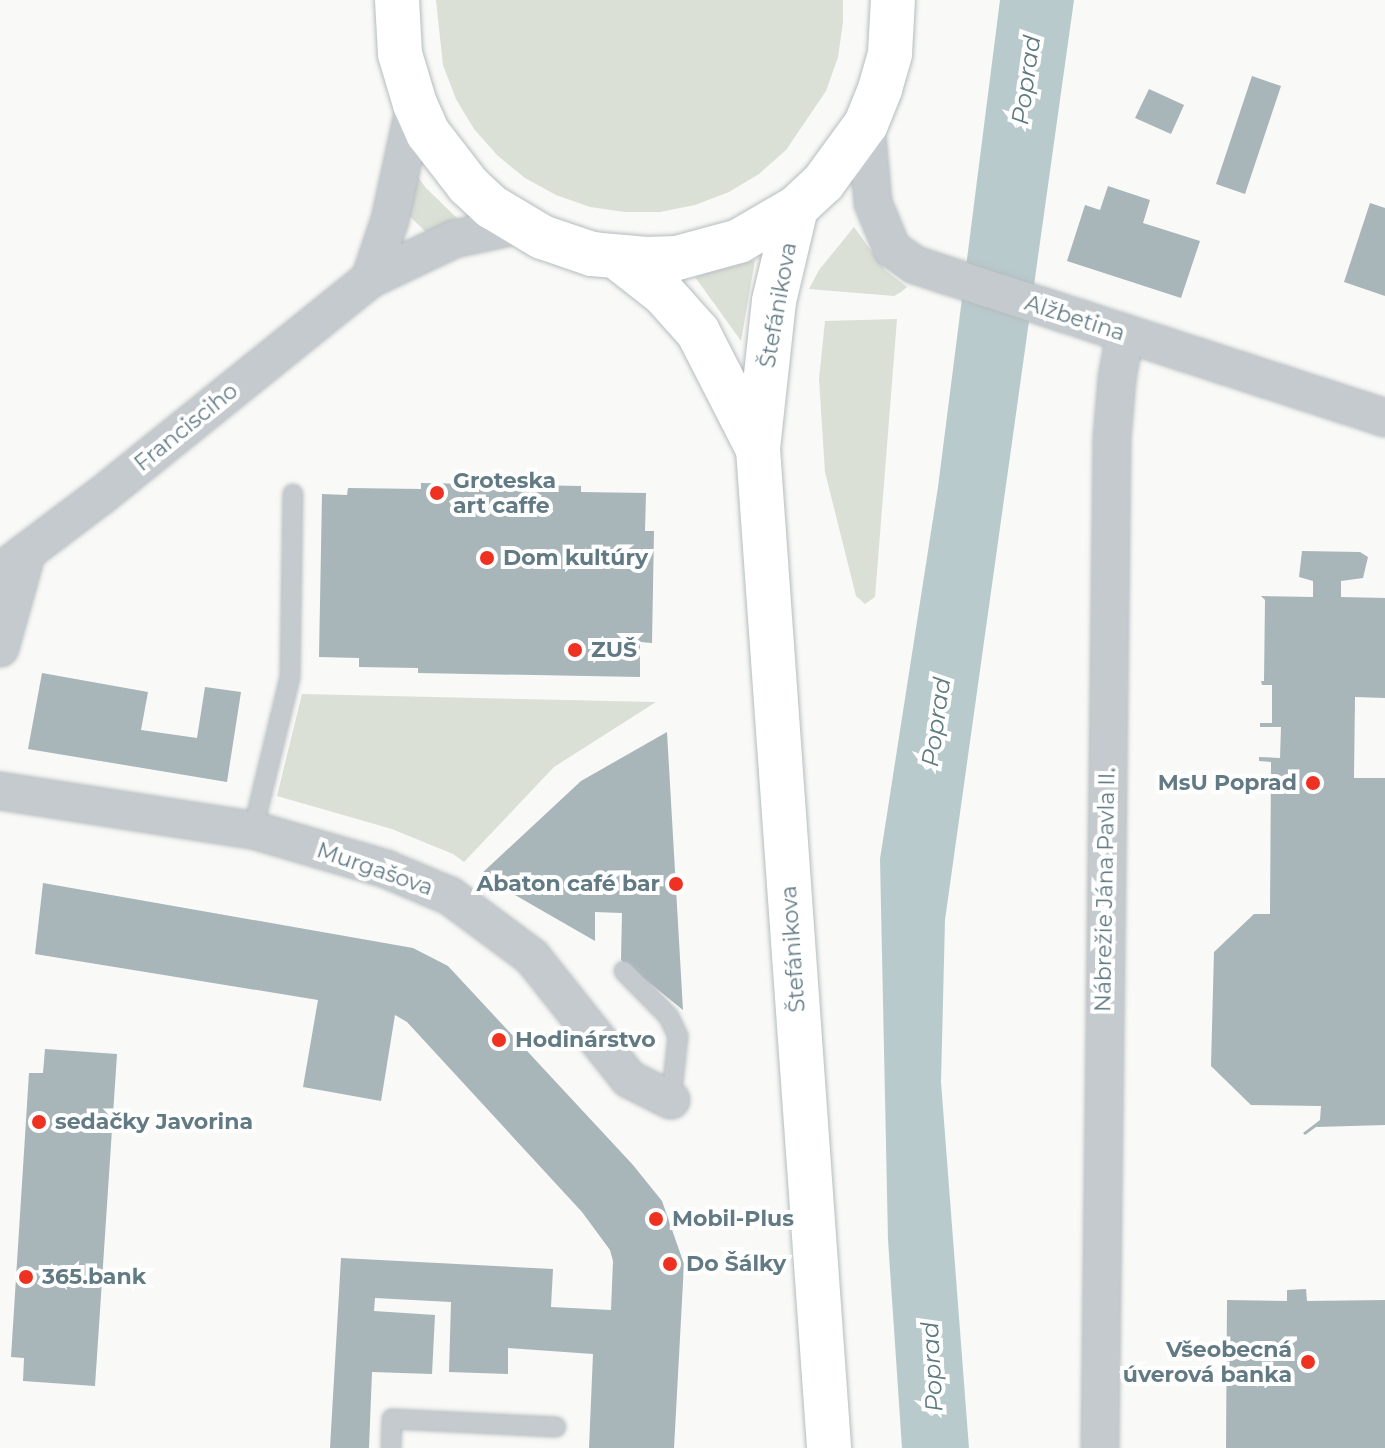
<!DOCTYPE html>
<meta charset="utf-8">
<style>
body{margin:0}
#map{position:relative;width:1385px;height:1448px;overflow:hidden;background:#f9f9f7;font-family:Montserrat,sans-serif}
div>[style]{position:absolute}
.green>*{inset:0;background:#dae0d6}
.water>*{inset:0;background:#b9cacc}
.building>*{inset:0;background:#a8b5b9}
.roads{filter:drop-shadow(0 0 2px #b5bcbf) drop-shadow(0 0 2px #b5bcbf)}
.lane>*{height:18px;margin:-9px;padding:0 9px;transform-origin:9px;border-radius:9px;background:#c4cacd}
.street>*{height:36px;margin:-18px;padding:0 18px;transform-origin:18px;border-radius:18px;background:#c4cacd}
.primary>*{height:44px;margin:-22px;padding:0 22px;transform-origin:22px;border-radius:22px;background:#fff}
.dots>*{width:22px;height:22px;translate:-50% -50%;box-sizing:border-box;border:4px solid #fff;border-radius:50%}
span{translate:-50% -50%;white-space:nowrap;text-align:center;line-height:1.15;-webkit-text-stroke:8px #fff;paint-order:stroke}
.street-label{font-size:22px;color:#627a84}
.poi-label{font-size:22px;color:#627a84;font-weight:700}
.left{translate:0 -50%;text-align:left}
.right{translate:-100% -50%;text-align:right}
.water-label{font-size:24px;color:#5e7a7e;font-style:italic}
</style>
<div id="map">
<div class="green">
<i style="clip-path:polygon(436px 0,843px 0,843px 22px,838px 57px,826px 91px,786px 150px,759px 174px,729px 192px,695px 205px,660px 212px,625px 212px,590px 207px,556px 195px,525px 178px,498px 156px,474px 129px,456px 99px,443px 65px)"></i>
<i style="clip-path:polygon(412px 169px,426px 188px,458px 219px,426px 232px,404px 211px)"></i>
<i style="clip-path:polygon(854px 227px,885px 270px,907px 287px,901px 292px,894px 296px,809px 289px,819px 270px)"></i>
<i style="clip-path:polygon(755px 260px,741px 341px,695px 277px)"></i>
<i style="clip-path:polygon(897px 319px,875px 597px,865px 604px,856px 596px,825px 472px,819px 379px,825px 321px)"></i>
<i style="clip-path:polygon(302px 694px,656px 702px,554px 767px,464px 862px,453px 854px,392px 829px,277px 796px)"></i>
</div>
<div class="water">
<i style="clip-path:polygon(1000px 0,1074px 0,945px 920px,941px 1082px,969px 1448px,902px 1448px,888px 1240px,880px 859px,938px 487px)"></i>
</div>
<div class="building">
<i style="clip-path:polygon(1252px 76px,1281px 86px,1245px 194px,1216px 184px)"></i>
<i style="clip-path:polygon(1149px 89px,1184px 105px,1171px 134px,1135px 118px)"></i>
<i style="clip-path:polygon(1108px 186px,1150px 200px,1143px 223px,1200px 241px,1181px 298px,1067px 261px,1085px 205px,1100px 210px)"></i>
<i style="clip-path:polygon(1370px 203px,1385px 208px,1385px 296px,1344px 282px)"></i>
<i style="clip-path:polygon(421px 483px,581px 486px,581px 492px,646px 493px,645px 531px,654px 531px,652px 643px,640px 642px,640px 677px,418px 673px,418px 668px,359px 667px,359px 658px,319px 657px,322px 494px,347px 495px,348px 488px,421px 489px)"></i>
<i style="clip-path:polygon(1302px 551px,1360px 552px,1368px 557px,1363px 578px,1341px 581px,1341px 597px,1385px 598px,1385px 698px,1355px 697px,1354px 778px,1385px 778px,1385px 1125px,1316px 1127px,1305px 1135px,1303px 1133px,1320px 1120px,1321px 1106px,1251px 1105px,1211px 1066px,1214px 952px,1254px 914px,1270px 914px,1271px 762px,1259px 761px,1259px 757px,1280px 758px,1281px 727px,1260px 727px,1260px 723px,1272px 723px,1272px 685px,1262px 685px,1261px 681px,1264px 681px,1265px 600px,1261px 596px,1313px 597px,1313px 581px,1299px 577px)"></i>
<i style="clip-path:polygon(42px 673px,148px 692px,141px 730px,197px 738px,205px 687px,241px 692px,227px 782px,28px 749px)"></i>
<i style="clip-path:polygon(667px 732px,683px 1010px,621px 960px,622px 913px,595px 912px,595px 941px,480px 875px,581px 781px)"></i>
<i style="clip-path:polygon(43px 883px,413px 948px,448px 966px,633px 1165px,662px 1201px,684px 1264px,674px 1448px,589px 1448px,593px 1354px,508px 1348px,508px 1374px,449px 1372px,451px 1302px,375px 1298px,374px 1311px,435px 1315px,432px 1374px,372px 1372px,369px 1448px,330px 1448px,341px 1258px,553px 1269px,551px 1307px,611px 1310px,613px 1261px,610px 1250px,582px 1212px,407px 1022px,395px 1015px,381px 1101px,303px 1087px,318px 1000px,35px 954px)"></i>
<i style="clip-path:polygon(45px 1049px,117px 1054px,95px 1386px,23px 1381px,24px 1358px,11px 1357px,29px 1073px,43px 1073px)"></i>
<i style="clip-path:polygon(1306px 1289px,1307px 1301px,1385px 1300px,1385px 1448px,1226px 1448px,1227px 1300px,1287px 1301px,1287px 1290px)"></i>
</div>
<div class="roads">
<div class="lane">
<i style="left:253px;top:830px;width:157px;rotate:-76.4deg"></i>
<i style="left:290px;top:677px;width:183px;rotate:-89.1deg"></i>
<i style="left:624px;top:971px;width:64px;rotate:45.6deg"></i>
<i style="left:669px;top:1017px;width:21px;rotate:65deg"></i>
<i style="left:678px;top:1036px;width:64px;rotate:96.2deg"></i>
<i style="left:391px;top:1448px;width:29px;rotate:-88deg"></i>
<i style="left:392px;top:1419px;width:164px;rotate:2.8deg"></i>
</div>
<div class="street">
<i style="left:866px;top:124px;width:79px;rotate:84.9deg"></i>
<i style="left:873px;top:203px;width:50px;rotate:67.6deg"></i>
<i style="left:892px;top:249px;width:28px;rotate:35deg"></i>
<i style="left:915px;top:265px;width:494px;rotate:18deg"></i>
<i style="left:370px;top:279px;width:62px;rotate:-71.3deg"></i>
<i style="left:390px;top:220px;width:119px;rotate:-77.8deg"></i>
<i style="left:0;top:572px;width:126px;rotate:-37deg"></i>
<i style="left:101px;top:496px;width:346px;rotate:-38.9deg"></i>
<i style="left:370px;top:279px;width:93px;rotate:-25.5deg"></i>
<i style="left:454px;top:239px;width:66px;rotate:-12.2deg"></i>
<i style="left:0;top:648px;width:97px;rotate:-74.4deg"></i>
<i style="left:0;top:791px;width:256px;rotate:8.8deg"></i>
<i style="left:253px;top:830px;width:139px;rotate:16.3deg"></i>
<i style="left:386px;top:869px;width:69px;rotate:22.9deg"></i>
<i style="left:450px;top:896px;width:102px;rotate:36.6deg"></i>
<i style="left:532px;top:957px;width:156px;rotate:51.5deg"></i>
<i style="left:629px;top:1079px;width:47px;rotate:26.6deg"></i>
<i style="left:1100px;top:1448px;width:1010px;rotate:-89.32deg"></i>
<i style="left:1112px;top:438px;width:59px;rotate:-85.2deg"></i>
<i style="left:1117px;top:379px;width:46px;rotate:-79.9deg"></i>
</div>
<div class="primary">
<i style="left:397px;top:0;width:54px;rotate:86.8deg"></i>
<i style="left:400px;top:54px;width:52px;rotate:73.3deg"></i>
<i style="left:415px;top:104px;width:32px;rotate:66deg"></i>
<i style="left:428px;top:133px;width:66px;rotate:52.4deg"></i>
<i style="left:468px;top:185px;width:33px;rotate:43deg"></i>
<i style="left:492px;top:207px;width:58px;rotate:31deg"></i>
<i style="left:542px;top:237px;width:53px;rotate:18.8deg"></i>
<i style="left:592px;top:254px;width:55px;rotate:5.2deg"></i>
<i style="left:647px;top:259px;width:30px;rotate:-2deg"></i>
<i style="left:677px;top:258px;width:64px;rotate:-15.3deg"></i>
<i style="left:739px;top:241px;width:66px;rotate:-30.1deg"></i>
<i style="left:796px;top:208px;width:37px;rotate:-43deg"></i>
<i style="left:823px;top:183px;width:73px;rotate:-53.9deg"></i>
<i style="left:866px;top:124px;width:38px;rotate:-68deg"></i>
<i style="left:880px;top:89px;width:37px;rotate:-74deg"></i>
<i style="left:890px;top:53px;width:53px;rotate:-86.8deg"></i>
<i style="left:796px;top:208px;width:96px;rotate:103.3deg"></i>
<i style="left:774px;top:301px;width:149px;rotate:96.2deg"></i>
<i style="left:758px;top:449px;width:1002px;rotate:85.93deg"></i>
<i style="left:618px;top:258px;width:58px;rotate:38deg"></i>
<i style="left:664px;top:294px;width:51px;rotate:48.2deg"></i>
<i style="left:698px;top:332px;width:131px;rotate:62.9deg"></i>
</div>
</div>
<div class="dots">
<i style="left:437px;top:493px;background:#ef3121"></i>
<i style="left:487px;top:558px;background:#ef3121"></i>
<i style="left:575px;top:650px;background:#ef3121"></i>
<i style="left:1313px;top:783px;background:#ef3121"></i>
<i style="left:676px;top:884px;background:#ef3121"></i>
<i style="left:499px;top:1040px;background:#ef3121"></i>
<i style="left:39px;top:1122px;background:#ef3121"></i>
<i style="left:656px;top:1219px;background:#ef3121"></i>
<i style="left:670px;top:1264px;background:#ef3121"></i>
<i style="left:26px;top:1277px;background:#ef3121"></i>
<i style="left:1308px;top:1362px;background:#ef3121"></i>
</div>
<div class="street-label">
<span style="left:778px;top:305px;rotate:-80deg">Štefánikova</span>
<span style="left:1075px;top:318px;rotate:18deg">Alžbetina</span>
<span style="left:186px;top:427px;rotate:-39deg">Francisciho</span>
<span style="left:375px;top:869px;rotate:19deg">Murgašova</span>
<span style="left:1105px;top:890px;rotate:-89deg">Nábrežie Jána Pavla II.</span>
<span style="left:793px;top:949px;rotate:-94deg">Štefánikova</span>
</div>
<div class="poi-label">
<span class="left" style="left:453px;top:493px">Groteska<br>art caffe</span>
<span class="left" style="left:503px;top:558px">Dom kultúry</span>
<span class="left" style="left:591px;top:650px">ZUŠ</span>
<span class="right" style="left:1297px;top:783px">MsU Poprad</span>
<span class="right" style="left:660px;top:884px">Abaton café bar</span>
<span class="left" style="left:515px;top:1040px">Hodinárstvo</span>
<span class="left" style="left:55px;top:1122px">sedačky Javorina</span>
<span class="left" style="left:672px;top:1219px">Mobil-Plus</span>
<span class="left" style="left:686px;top:1264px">Do Šálky</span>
<span class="left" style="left:42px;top:1277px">365.bank</span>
<span class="right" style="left:1292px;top:1362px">Všeobecná<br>úverová banka</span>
</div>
<div class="water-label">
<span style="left:1026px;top:80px;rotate:-82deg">Poprad</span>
<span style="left:936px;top:722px;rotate:-82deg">Poprad</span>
<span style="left:932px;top:1367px;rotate:-93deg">Poprad</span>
</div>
</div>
